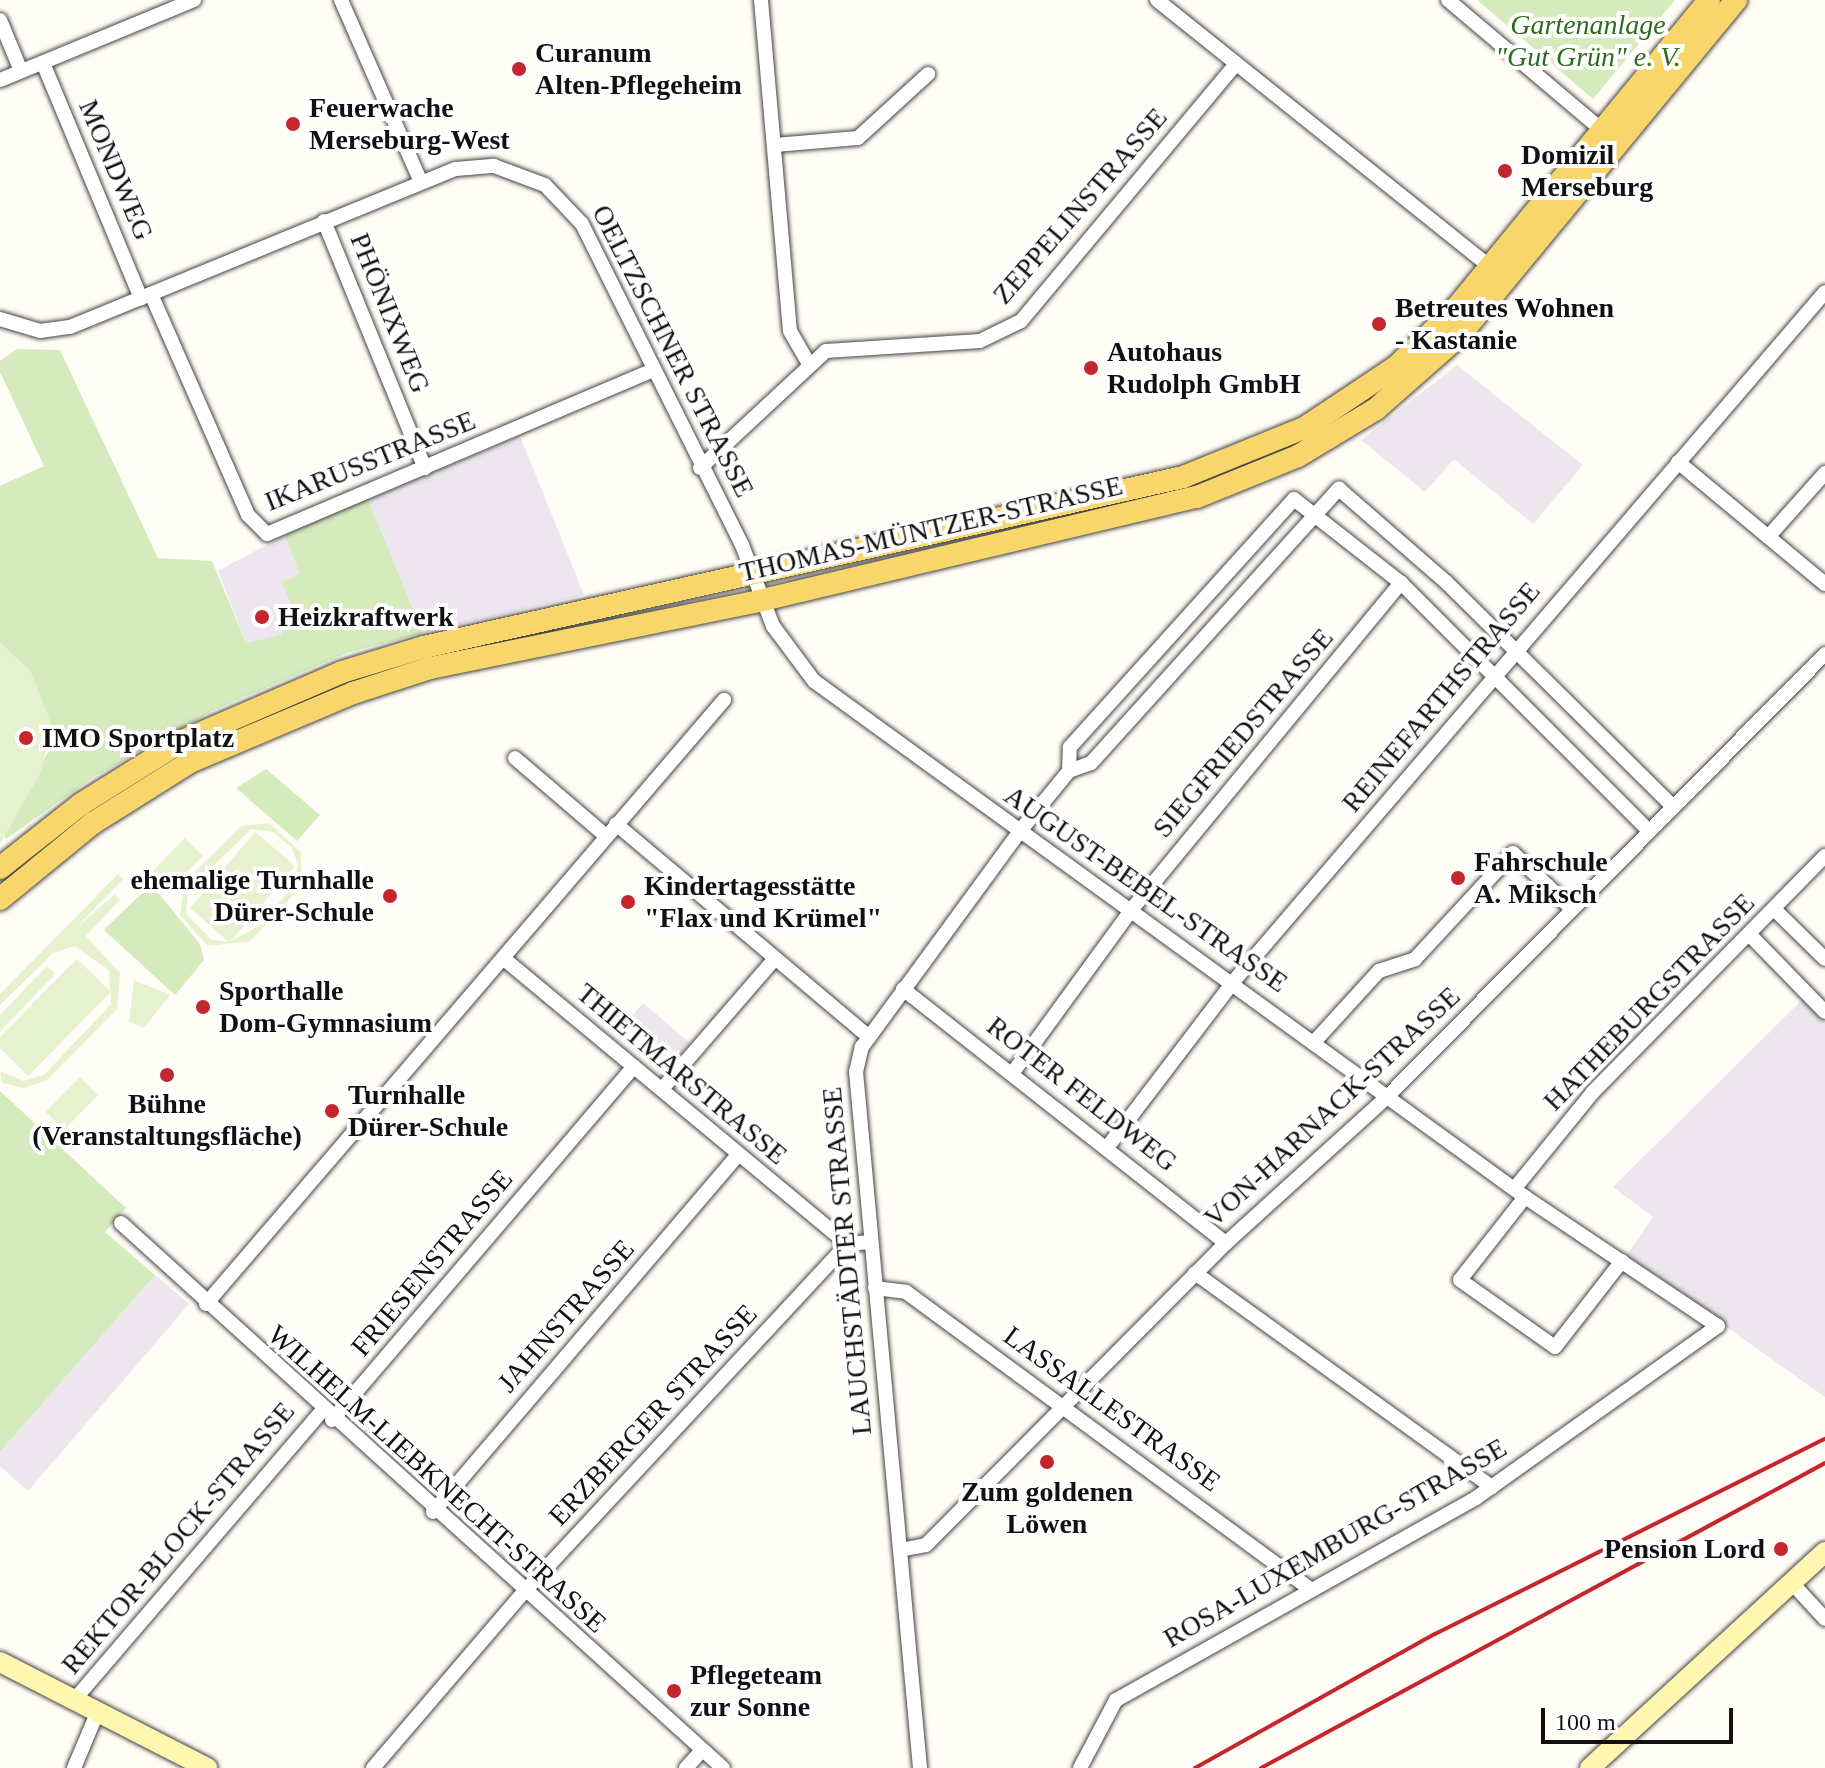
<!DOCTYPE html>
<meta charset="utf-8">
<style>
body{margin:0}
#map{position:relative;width:1825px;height:1768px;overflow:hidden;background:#fffdf5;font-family:Georgia,serif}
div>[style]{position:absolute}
.industrial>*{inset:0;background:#eee6ef}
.green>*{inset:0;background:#d5ebbd}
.pitch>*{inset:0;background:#e6f2cf}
.roads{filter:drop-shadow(0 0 2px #444) drop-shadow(0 0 2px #444)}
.street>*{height:14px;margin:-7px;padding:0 7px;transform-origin:7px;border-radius:7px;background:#fff}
.secondary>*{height:20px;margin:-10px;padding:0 10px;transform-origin:10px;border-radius:10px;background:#fff6b0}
.primary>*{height:22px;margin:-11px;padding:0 11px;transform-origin:11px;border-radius:11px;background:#f9d66b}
.rail>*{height:4px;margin:-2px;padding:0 2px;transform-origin:2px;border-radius:2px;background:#c4262e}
.dots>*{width:22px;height:22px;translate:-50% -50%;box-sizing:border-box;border:4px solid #fff;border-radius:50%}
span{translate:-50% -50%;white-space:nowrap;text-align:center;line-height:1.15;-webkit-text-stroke:8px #fff;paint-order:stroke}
.park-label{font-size:28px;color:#2f6b1f;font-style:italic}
.poi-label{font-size:28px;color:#111;font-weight:700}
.left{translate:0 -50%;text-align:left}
.right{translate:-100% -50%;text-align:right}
.street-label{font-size:28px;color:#111}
.scale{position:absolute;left:1541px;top:1708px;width:192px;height:36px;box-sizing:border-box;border:4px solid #111;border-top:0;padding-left:10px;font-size:24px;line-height:28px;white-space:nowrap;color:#111;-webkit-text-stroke:6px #fff;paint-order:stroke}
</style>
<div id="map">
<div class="industrial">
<i style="clip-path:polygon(1457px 365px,1583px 465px,1533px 524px,1454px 459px,1425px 492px,1361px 440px)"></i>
<i style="clip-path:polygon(520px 436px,584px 595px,423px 633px,368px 499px)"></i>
<i style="clip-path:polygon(285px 535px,301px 574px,296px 617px,284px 634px,246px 643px,218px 571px)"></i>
<i style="clip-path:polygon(1803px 999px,1825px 1021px,1825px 1397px,1626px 1256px,1653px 1217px,1613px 1187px)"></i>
<i style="clip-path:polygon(643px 1003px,690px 1043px,672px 1064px,625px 1024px)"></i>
<i style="clip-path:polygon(155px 1275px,189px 1304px,28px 1491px,0 1466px,0 1452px)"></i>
</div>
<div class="green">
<i style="clip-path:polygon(1477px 0,1675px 0,1593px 99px)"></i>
<i style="clip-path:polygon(17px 349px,60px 350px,158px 558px,212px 561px,246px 643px,283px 634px,280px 624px,296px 617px,282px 582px,300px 574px,285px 535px,368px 499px,423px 633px,347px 653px,212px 711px,92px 778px,6px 839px,2px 830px,50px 749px,31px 672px,0 643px,0 486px,44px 466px,0 372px,0 361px)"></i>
<i style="clip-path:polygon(266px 769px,320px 815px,297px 841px,236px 788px)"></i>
<i style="clip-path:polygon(151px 884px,200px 944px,204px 960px,175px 995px,104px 930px)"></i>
<i style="clip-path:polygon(0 1091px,126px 1208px,105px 1232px,155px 1275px,0 1452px)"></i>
</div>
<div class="pitch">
<i style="clip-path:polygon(0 643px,31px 672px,52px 726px,41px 772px,0 844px)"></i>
<i style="clip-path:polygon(evenodd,269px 823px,301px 852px,301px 887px,250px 941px,208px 946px,180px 915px,185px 882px,241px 826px,269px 823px,251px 829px,273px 832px,291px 847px,298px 865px,295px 882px,263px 924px,231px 941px,295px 866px,255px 832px,190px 908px,229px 942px,212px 940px,186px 914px,188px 891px,251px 829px)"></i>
<i style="clip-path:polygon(185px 838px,203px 856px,170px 889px,152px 872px)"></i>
<i style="clip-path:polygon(118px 874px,123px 879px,77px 927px,115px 894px,120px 900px,86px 936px,120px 973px,117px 1009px,46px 1081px,24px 1088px,2px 1083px,0 1071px,23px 1081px,44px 1075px,111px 1004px,109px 970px,74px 946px,53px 953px,0 1005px,0 994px)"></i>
<i style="clip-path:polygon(77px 959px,111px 992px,28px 1076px,0 1048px,0 1037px)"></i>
<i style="clip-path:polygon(47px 966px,55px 974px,0 1032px,0 1015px)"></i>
<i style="clip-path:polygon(134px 980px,170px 995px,144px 1028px,129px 1022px)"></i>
<i style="clip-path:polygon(80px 1077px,98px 1095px,64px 1130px,46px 1112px)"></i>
</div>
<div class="roads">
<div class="street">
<i style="left:341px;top:0;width:199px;rotate:66.3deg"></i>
<i style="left:761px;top:0;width:332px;rotate:85deg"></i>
<i style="left:790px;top:331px;width:34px;rotate:60deg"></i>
<i style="left:1157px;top:0;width:428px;rotate:38.7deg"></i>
<i style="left:1448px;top:0;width:202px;rotate:40.2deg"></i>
<i style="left:0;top:20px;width:55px;rotate:67.6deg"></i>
<i style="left:43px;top:63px;width:255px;rotate:67.4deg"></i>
<i style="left:0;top:80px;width:210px;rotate:-22.4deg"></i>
<i style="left:775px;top:145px;width:83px;rotate:-4.8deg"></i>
<i style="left:858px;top:138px;width:95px;rotate:-42.4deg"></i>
<i style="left:324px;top:221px;width:267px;rotate:67.8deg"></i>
<i style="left:151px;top:294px;width:241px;rotate:66.3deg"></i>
<i style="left:248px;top:515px;width:27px;rotate:45deg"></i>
<i style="left:267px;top:534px;width:419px;rotate:-23deg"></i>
<i style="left:0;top:319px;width:42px;rotate:16.7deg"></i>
<i style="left:40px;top:331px;width:30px;rotate:-8deg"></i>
<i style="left:70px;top:327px;width:417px;rotate:-22.3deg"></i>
<i style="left:456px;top:169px;width:38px;rotate:-5deg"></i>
<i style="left:494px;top:166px;width:54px;rotate:20.4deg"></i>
<i style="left:545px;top:185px;width:54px;rotate:46.5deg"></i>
<i style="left:582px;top:224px;width:359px;rotate:63.5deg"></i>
<i style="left:742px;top:545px;width:87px;rotate:69.1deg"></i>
<i style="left:773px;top:626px;width:69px;rotate:53.3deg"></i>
<i style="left:814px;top:681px;width:879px;rotate:35.97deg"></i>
<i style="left:1525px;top:1197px;width:232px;rotate:33.8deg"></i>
<i style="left:1718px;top:1326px;width:297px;rotate:144.6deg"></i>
<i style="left:1476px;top:1498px;width:413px;rotate:150.7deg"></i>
<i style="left:1116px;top:1700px;width:77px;rotate:117.9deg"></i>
<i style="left:1678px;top:462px;width:191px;rotate:39.7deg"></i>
<i style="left:700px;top:468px;width:172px;rotate:-42.9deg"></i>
<i style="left:826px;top:351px;width:154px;rotate:-3.7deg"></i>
<i style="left:980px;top:341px;width:46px;rotate:-26deg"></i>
<i style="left:1021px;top:321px;width:335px;rotate:-50.1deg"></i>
<i style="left:1768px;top:537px;width:86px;rotate:-48.3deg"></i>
<i style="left:515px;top:758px;width:120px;rotate:40.6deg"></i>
<i style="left:1069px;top:771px;width:24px;rotate:-88deg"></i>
<i style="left:1070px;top:747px;width:334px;rotate:-47.9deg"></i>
<i style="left:1294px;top:499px;width:136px;rotate:38.1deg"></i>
<i style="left:1401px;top:583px;width:351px;rotate:45deg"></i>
<i style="left:616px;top:824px;width:331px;rotate:40.1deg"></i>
<i style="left:1774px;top:909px;width:71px;rotate:44.4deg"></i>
<i style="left:1750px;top:935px;width:107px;rotate:45.8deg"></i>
<i style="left:503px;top:958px;width:447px;rotate:39.7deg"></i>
<i style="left:847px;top:1244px;width:24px;rotate:-5deg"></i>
<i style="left:903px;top:989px;width:411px;rotate:38.2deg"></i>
<i style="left:1315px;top:1041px;width:95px;rotate:-47.6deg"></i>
<i style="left:1379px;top:971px;width:38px;rotate:-18deg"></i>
<i style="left:1415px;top:959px;width:144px;rotate:-47.2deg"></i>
<i style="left:1513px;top:853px;width:81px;rotate:43.5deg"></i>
<i style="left:1014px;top:1071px;width:200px;rotate:-53.9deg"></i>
<i style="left:1132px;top:909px;width:423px;rotate:-50.5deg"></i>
<i style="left:662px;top:1089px;width:169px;rotate:-49.1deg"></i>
<i style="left:1109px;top:1145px;width:205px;rotate:-52.7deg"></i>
<i style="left:1233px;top:982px;width:909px;rotate:-49.37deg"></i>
<i style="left:1515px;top:1188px;width:124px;rotate:-50.9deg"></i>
<i style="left:1593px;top:1092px;width:331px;rotate:-45.5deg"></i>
<i style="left:1525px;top:1197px;width:105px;rotate:128.1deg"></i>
<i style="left:1460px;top:1280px;width:116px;rotate:35.2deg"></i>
<i style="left:1555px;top:1347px;width:109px;rotate:-52.1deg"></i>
<i style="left:121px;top:1223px;width:812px;rotate:42.16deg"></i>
<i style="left:1195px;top:1273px;width:366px;rotate:35.8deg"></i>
<i style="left:875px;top:1288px;width:31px;rotate:7deg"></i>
<i style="left:906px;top:1292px;width:501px;rotate:36.32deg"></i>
<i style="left:206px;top:1304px;width:796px;rotate:-49.38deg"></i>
<i style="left:332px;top:1420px;width:465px;rotate:-49.5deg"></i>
<i style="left:433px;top:1512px;width:470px;rotate:-49.5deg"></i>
<i style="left:900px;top:1550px;width:26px;rotate:-11deg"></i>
<i style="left:926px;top:1545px;width:426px;rotate:-45.2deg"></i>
<i style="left:1226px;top:1243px;width:220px;rotate:-42.2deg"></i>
<i style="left:1389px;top:1095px;width:620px;rotate:-45.33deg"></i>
<i style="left:1791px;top:1582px;width:50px;rotate:47.4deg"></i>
<i style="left:75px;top:1699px;width:379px;rotate:-49.4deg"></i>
<i style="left:74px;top:1768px;width:62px;rotate:-67.2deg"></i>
<i style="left:373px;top:1768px;width:230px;rotate:-49.4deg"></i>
<i style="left:523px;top:1593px;width:476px;rotate:-47.1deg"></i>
<i style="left:686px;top:1768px;width:24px;rotate:-48deg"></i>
<i style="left:920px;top:1768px;width:699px;rotate:-95.25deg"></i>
<i style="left:856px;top:1072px;width:26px;rotate:-77deg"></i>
<i style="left:862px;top:1047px;width:268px;rotate:-53.8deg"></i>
<i style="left:1020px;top:831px;width:77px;rotate:-50.8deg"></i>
<i style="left:1069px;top:771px;width:23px;rotate:-20deg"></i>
<i style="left:1091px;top:763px;width:370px;rotate:-47.9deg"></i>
<i style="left:1339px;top:489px;width:142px;rotate:41deg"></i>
<i style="left:1446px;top:582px;width:320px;rotate:44.7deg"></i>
</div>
<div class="secondary">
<i style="left:0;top:1662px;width:233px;rotate:27.1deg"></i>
<i style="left:1590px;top:1768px;width:319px;rotate:-42.6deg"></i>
</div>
<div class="primary">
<i style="left:0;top:868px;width:103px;rotate:-38.3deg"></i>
<i style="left:81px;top:804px;width:119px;rotate:-32deg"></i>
<i style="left:182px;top:741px;width:174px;rotate:-23.3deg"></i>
<i style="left:342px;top:672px;width:86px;rotate:-17deg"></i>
<i style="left:424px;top:647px;width:778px;rotate:-12.62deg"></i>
<i style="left:1183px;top:477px;width:133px;rotate:-22.1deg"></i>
<i style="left:1306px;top:427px;width:110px;rotate:-33.8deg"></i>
<i style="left:1397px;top:366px;width:84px;rotate:-44.5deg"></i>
<i style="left:1457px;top:307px;width:397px;rotate:-50.6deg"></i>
<i style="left:0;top:899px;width:120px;rotate:-39.3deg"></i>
<i style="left:93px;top:823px;width:117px;rotate:-32.1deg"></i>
<i style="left:192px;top:761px;width:175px;rotate:-22.9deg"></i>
<i style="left:353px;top:693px;width:81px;rotate:-18deg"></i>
<i style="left:430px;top:668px;width:340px;rotate:-11.5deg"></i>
<i style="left:763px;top:600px;width:446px;rotate:-13.4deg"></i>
<i style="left:1197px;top:497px;width:109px;rotate:-22.1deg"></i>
<i style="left:1298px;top:456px;width:91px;rotate:-31.1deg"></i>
<i style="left:1376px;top:409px;width:112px;rotate:-41.4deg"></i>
<i style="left:1460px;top:335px;width:434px;rotate:-50.5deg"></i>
</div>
</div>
<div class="rail">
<i style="left:1195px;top:1768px;width:275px;rotate:-29.2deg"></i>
<i style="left:1435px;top:1634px;width:436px;rotate:-26.6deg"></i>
<i style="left:1261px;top:1768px;width:641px;rotate:-28.4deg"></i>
</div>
<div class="dots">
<i style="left:519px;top:69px;background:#c4262e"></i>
<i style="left:293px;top:124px;background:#c4262e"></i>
<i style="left:1505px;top:171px;background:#c4262e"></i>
<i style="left:1379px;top:324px;background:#c4262e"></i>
<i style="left:1091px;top:368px;background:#c4262e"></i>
<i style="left:262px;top:617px;background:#c4262e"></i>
<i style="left:26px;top:738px;background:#c4262e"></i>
<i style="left:1458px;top:878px;background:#c4262e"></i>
<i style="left:390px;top:896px;background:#c4262e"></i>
<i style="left:628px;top:902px;background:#c4262e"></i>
<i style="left:203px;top:1007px;background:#c4262e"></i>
<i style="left:167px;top:1075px;background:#c4262e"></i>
<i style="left:332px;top:1111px;background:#c4262e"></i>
<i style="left:1047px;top:1462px;background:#c4262e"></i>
<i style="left:1781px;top:1549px;background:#c4262e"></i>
<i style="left:674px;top:1691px;background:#c4262e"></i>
</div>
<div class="park-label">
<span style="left:1588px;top:41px">Gartenanlage<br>"Gut Grün" e. V.</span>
</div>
<div class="poi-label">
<span class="left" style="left:535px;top:69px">Curanum<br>Alten-Pflegeheim</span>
<span class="left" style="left:309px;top:124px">Feuerwache<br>Merseburg-West</span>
<span class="left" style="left:1521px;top:171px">Domizil<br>Merseburg</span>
<span class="left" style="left:1395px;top:324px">Betreutes Wohnen<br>- Kastanie</span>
<span class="left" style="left:1107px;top:368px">Autohaus<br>Rudolph GmbH</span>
<span class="left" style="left:278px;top:617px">Heizkraftwerk</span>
<span class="left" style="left:42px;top:738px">IMO Sportplatz</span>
<span class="left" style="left:1474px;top:878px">Fahrschule<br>A. Miksch</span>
<span class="right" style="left:374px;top:896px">ehemalige Turnhalle<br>Dürer-Schule</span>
<span class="left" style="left:644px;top:902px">Kindertagesstätte<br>"Flax und Krümel"</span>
<span class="left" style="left:219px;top:1007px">Sporthalle<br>Dom-Gymnasium</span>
<span class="left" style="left:348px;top:1111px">Turnhalle<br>Dürer-Schule</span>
<span style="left:167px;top:1120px">Bühne<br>(Veranstaltungsfläche)</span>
<span style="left:1047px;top:1508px">Zum goldenen<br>Löwen</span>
<span class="right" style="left:1765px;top:1549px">Pension Lord</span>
<span class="left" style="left:690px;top:1691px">Pflegeteam<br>zur Sonne</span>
</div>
<div class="street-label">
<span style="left:116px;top:170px;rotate:67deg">MONDWEG</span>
<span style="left:1080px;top:206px;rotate:-49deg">ZEPPELINSTRASSE</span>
<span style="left:390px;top:313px;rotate:68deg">PHÖNIXWEG</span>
<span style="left:673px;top:351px;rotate:63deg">OELTZSCHNER STRASSE</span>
<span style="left:370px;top:461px;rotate:-22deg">IKARUSSTRASSE</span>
<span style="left:931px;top:529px;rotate:-13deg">THOMAS-MÜNTZER-STRASSE</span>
<span style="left:1441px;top:697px;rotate:-50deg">REINEFARTHSTRASSE</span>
<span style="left:1243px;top:733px;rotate:-50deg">SIEGFRIEDSTRASSE</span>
<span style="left:1146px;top:889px;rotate:35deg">AUGUST-BEBEL-STRASSE</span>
<span style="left:1649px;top:1002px;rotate:-46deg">HATHEBURGSTRASSE</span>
<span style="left:682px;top:1074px;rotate:40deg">THIETMARSTRASSE</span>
<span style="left:1082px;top:1094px;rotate:38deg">ROTER FELDWEG</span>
<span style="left:1332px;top:1107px;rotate:-43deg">VON-HARNACK-STRASSE</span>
<span style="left:847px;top:1261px;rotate:-95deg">LAUCHSTÄDTER STRASSE</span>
<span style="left:432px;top:1263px;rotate:-50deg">FRIESENSTRASSE</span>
<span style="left:566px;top:1316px;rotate:-49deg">JAHNSTRASSE</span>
<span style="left:1112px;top:1409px;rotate:36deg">LASSALLESTRASSE</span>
<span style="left:653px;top:1415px;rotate:-47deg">ERZBERGER STRASSE</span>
<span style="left:437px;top:1479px;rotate:42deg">WILHELM-LIEBKNECHT-STRASSE</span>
<span style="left:178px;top:1538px;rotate:-50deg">REKTOR-BLOCK-STRASSE</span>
<span style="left:1335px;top:1543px;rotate:-30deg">ROSA-LUXEMBURG-STRASSE</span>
</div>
<div class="scale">100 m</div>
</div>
